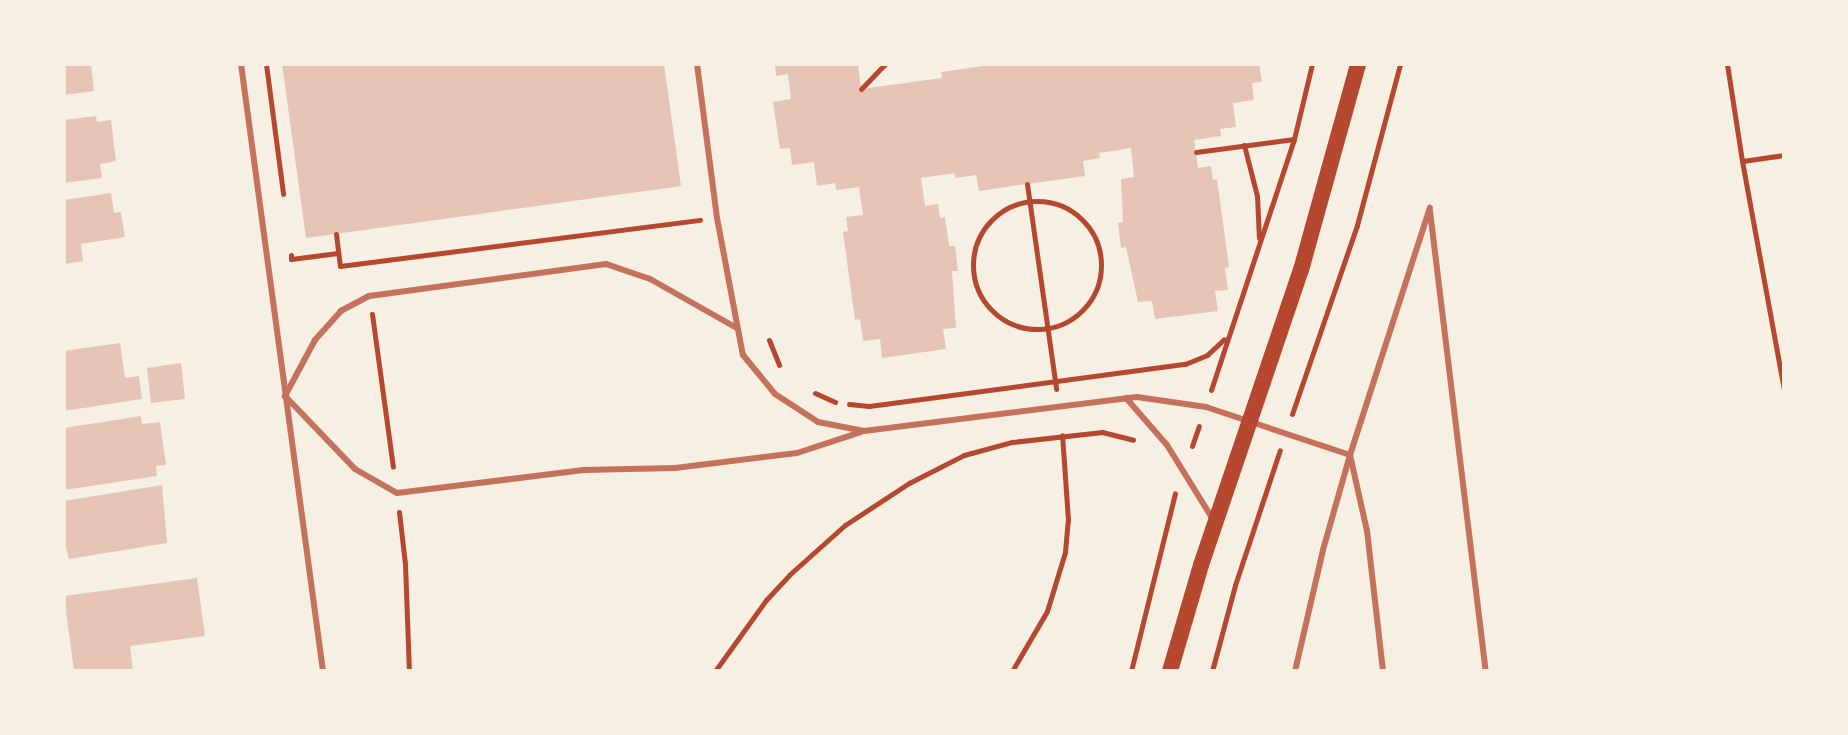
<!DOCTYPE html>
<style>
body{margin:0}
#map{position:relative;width:1848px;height:735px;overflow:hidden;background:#f6efe4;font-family:Raleway,sans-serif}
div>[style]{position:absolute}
.building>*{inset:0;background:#e6c5b7}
.path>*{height:5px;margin:-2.5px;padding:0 2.5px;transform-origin:2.5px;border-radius:2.5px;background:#b5482f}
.path>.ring{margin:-2.5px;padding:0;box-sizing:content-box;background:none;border:5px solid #b5482f;border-radius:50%}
.service>*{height:6px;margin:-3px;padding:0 3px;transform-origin:3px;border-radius:3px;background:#c5725c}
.secondary>*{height:16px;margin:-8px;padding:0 8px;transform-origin:8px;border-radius:8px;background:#b5482f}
span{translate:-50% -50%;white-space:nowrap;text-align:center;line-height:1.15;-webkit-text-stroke:6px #f6efe4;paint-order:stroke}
.frame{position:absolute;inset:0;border:66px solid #f6efe4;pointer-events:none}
</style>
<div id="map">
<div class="building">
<i style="clip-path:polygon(64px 64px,91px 64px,94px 91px,64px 95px)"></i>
<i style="clip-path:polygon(282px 64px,664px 64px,681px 186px,306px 238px)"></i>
<i style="clip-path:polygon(775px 64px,858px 64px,861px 89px,942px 78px,941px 72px,997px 64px,1259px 64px,1262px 82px,1252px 83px,1254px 100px,1233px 103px,1236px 127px,1220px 129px,1221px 136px,1194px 140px,1198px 168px,1211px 166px,1213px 180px,1217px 179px,1229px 267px,1225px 268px,1228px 290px,1215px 291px,1218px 311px,1155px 319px,1152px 301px,1138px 302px,1126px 247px,1121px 248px,1118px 223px,1123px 222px,1121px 179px,1134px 177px,1131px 148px,1099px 153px,1100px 158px,1083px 161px,1085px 176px,1027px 184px,979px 191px,976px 175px,955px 178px,955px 173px,921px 178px,925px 206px,938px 204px,940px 218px,945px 217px,949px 246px,955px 246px,958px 271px,952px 271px,956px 328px,943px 329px,946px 349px,882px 358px,880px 339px,863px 341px,860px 319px,855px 320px,843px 232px,848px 231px,846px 217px,863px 215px,859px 187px,836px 190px,835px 183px,817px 186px,814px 162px,792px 165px,790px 148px,780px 149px,773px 102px,791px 99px,788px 74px,776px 76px)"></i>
<i style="clip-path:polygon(96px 116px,97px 122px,111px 120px,116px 161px,100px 164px,102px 178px,64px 183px,64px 120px)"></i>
<i style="clip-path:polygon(111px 193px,114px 213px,121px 212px,125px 237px,81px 244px,83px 261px,64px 264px,64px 200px)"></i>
<i style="clip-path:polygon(120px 343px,125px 378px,139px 376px,142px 399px,64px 411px,64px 351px)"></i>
<i style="clip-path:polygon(181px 363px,185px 399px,151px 403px,147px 368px)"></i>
<i style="clip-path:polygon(141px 416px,142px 424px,160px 422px,166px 465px,156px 466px,157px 476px,64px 490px,64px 428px)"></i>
<i style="clip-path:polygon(162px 485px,167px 543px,69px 559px,64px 541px,64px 501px)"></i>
<i style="clip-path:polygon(197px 578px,205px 636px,130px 646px,133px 671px,74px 671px,64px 596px)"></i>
</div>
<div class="path">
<i style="left:266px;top:64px;width:131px;rotate:82.5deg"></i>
<i style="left:1727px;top:64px;width:98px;rotate:81.2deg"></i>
<i style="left:861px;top:89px;width:35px;rotate:-46deg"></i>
<i style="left:1244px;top:145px;width:53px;rotate:75.7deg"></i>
<i style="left:1257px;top:196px;width:42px;rotate:87.3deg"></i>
<i style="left:1196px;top:152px;width:99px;rotate:-7.6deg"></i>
<i style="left:1784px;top:155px;width:42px;rotate:171.9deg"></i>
<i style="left:1742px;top:161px;width:232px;rotate:79.6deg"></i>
<i style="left:1027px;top:184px;width:207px;rotate:81.9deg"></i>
<i class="ring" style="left:973px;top:201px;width:123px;height:123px"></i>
<i style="left:336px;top:234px;width:32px;rotate:83deg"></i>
<i style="left:340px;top:266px;width:363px;rotate:-7.3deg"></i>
<i style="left:291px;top:255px;width:4px;rotate:90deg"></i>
<i style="left:291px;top:259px;width:47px;rotate:-7.3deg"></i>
<i style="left:372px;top:314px;width:154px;rotate:82.2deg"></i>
<i style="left:769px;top:340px;width:27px;rotate:68deg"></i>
<i style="left:1211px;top:390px;width:264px;rotate:-71.7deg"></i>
<i style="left:1294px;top:139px;width:77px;rotate:-76.5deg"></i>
<i style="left:815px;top:393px;width:22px;rotate:24deg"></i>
<i style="left:849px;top:404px;width:20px;rotate:6deg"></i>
<i style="left:869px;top:406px;width:319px;rotate:-7.6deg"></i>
<i style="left:1185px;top:364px;width:24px;rotate:-22deg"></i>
<i style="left:1207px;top:355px;width:23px;rotate:-43deg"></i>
<i style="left:1292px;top:414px;width:200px;rotate:-71deg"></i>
<i style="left:1357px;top:225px;width:167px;rotate:-75deg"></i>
<i style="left:1192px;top:446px;width:21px;rotate:-71deg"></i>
<i style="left:399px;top:512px;width:52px;rotate:83.4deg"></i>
<i style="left:405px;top:564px;width:107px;rotate:87.9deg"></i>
<i style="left:715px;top:671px;width:87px;rotate:-54.3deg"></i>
<i style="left:766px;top:600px;width:34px;rotate:-47deg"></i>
<i style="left:789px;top:575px;width:75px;rotate:-41.8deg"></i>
<i style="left:845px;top:525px;width:77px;rotate:-33.3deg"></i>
<i style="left:909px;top:483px;width:62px;rotate:-27deg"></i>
<i style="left:964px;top:455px;width:50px;rotate:-15.2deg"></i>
<i style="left:1012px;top:442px;width:91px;rotate:-6.3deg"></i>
<i style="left:1102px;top:432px;width:32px;rotate:14deg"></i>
<i style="left:1012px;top:671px;width:69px;rotate:-59.7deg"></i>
<i style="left:1047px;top:611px;width:62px;rotate:-73deg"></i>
<i style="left:1065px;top:552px;width:32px;rotate:-85deg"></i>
<i style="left:1068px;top:520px;width:85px;rotate:-94deg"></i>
<i style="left:1131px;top:671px;width:183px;rotate:-76.1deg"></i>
<i style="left:1212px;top:671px;width:89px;rotate:-75deg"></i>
<i style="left:1235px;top:585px;width:142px;rotate:-71.6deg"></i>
</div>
<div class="service">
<i style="left:241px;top:64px;width:613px;rotate:82.31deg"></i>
<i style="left:697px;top:64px;width:155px;rotate:82.6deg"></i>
<i style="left:717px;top:218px;width:139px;rotate:79.3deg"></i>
<i style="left:743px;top:355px;width:50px;rotate:50.6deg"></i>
<i style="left:775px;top:394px;width:51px;rotate:33.1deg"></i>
<i style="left:818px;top:422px;width:47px;rotate:11.1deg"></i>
<i style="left:864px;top:431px;width:275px;rotate:-7.1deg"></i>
<i style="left:1137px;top:397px;width:70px;rotate:8.2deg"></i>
<i style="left:1206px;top:407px;width:152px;rotate:18.4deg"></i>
<i style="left:1350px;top:455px;width:99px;rotate:105.9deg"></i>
<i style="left:1323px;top:550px;width:124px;rotate:103deg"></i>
<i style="left:1430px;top:211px;width:463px;rotate:83.1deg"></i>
<i style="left:735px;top:327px;width:98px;rotate:-150.5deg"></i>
<i style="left:650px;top:279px;width:46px;rotate:-161.2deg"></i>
<i style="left:606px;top:264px;width:239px;rotate:172.3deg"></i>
<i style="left:369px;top:296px;width:32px;rotate:152deg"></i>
<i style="left:341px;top:311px;width:39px;rotate:132deg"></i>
<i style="left:315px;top:340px;width:64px;rotate:118.2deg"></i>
<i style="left:285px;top:396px;width:101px;rotate:46.2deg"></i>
<i style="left:355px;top:469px;width:48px;rotate:29.7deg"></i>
<i style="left:397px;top:493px;width:188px;rotate:-7deg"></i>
<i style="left:584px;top:470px;width:91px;rotate:-1.3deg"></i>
<i style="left:675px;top:468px;width:123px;rotate:-7deg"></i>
<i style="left:797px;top:453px;width:67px;rotate:-18.2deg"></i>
<i style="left:1126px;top:398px;width:62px;rotate:48.9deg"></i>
<i style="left:1167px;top:445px;width:86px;rotate:58.3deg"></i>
<i style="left:1383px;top:671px;width:141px;rotate:-96.5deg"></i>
<i style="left:1367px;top:531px;width:78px;rotate:-102.6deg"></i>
<i style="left:1350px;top:455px;width:260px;rotate:-72.1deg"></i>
</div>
<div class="secondary">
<i style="left:1170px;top:671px;width:110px;rotate:-73.7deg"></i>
<i style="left:1201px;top:565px;width:311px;rotate:-71.3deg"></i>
<i style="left:1301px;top:270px;width:214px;rotate:-74.5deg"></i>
</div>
<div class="frame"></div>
</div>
